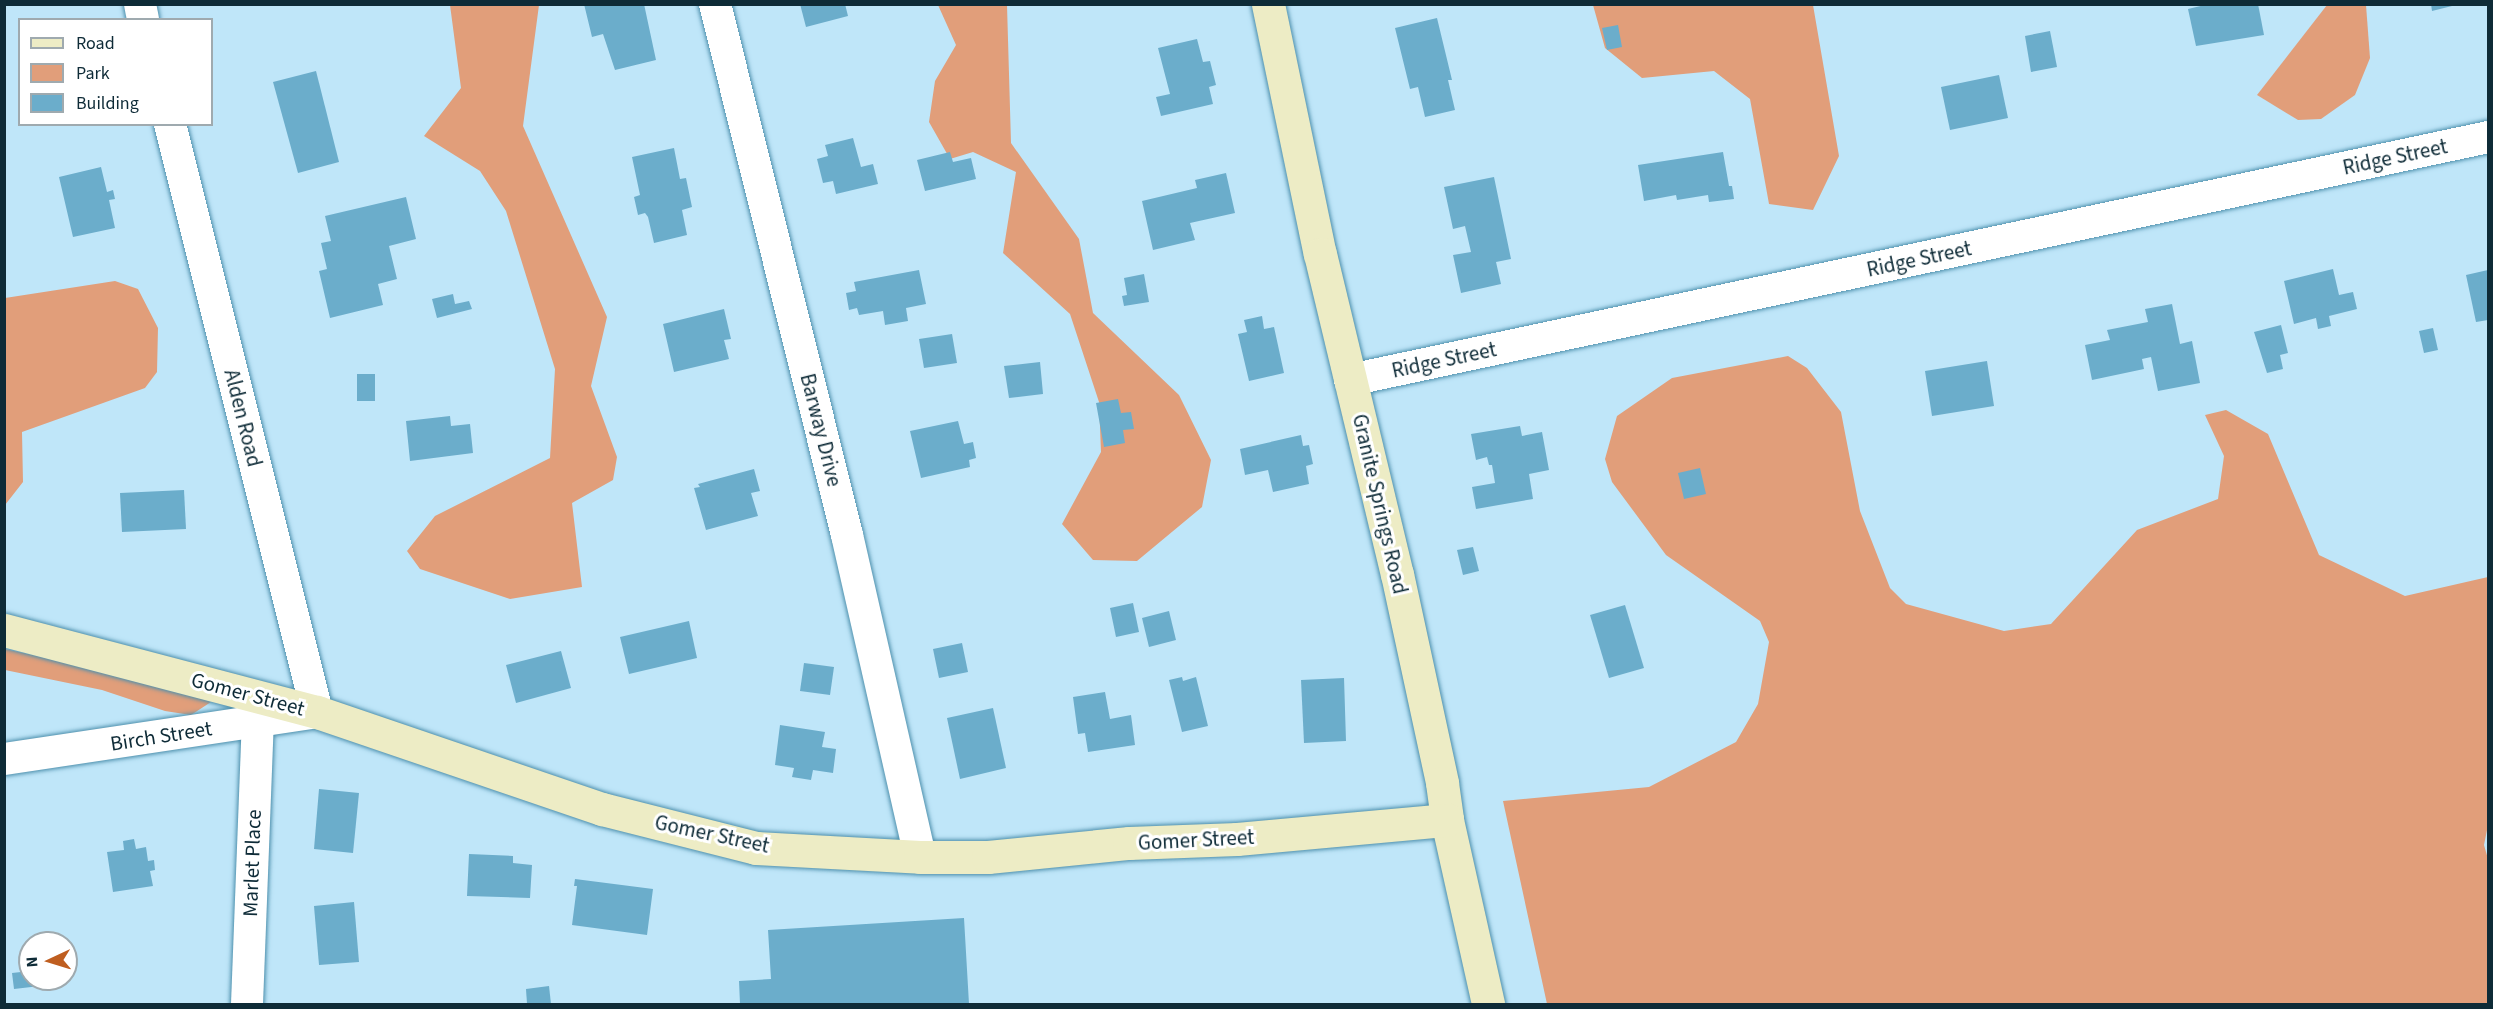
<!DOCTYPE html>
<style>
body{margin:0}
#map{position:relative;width:2493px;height:1009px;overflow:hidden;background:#bfe6f9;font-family:"Source Sans 3",sans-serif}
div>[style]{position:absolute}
.green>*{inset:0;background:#e19e7a}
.building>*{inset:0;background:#6badcb}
.roads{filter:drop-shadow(0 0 2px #4e90ad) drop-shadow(0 0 2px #4e90ad)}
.street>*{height:32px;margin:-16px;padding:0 16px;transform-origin:16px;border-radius:16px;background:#fff}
.secondary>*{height:33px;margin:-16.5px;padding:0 16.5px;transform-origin:16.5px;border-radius:16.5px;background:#edecc5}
span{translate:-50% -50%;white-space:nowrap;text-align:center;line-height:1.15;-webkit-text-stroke:6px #fff;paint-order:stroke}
.street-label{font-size:21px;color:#0e2b37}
.frame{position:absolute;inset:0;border:6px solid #0e2b37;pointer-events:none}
.legend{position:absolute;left:18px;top:18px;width:195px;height:108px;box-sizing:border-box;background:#fff;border:2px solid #9faaaf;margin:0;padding:8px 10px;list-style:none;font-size:18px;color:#0e2b37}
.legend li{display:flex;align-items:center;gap:12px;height:30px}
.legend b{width:30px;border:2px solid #9faaaf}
.north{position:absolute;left:18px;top:931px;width:60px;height:60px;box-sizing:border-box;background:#fff;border:2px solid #9faaaf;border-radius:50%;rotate:266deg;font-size:16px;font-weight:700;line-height:24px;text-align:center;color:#0e2b37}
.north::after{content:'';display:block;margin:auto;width:21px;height:27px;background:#bf5e20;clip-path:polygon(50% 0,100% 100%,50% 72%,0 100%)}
</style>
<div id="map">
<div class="green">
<i style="clip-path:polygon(450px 5px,539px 5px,523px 126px,607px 317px,591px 386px,617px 457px,613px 480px,572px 503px,582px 587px,510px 599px,420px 569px,407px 551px,435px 516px,550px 458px,555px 369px,506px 211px,480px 171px,424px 136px,461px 88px)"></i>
<i style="clip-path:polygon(938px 5px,1007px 5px,1011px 143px,1079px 239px,1093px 313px,1179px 395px,1211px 460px,1202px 507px,1137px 561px,1093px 560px,1062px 524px,1101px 452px,1099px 402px,1070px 314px,1003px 253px,1016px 172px,973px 152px,950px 159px,929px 122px,935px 81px,956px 45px)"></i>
<i style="clip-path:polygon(1593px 5px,1813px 5px,1839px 156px,1813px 210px,1769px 204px,1750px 99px,1714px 71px,1642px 78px,1605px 48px)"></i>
<i style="clip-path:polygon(2327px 5px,2366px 5px,2370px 58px,2355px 95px,2321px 119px,2298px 120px,2257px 95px)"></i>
<i style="clip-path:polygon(115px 281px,138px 289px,158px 328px,157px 372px,145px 388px,22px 432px,23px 482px,5px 505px,5px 298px)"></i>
<i style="clip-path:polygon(1788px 356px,1807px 368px,1841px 412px,1860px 511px,1890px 588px,1906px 604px,2004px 631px,2051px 624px,2137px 530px,2218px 499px,2224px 456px,2205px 415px,2226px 410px,2268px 434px,2319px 555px,2405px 596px,2488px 577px,2488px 825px,2484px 845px,2488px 859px,2488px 1004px,1547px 1004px,1503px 801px,1649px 787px,1736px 742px,1758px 704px,1769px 642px,1760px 621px,1666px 555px,1612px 482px,1605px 459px,1617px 416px,1672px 378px)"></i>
<i style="clip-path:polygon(5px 649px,153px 681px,211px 702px,191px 715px,165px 711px,102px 690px,5px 670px)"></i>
</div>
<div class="building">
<i style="clip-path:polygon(584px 4px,644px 4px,656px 60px,615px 70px,603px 34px,592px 37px)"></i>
<i style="clip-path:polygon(800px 4px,845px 4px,848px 16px,806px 27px)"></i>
<i style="clip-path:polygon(2209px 4px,2258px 4px,2264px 35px,2196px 46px,2188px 9px)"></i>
<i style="clip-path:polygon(2431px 4px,2456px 4px,2456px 5px,2432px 11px)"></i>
<i style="clip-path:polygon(1437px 18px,1452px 80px,1448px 80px,1455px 110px,1425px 117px,1418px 87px,1410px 89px,1395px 28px)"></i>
<i style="clip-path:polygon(1618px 25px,1622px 47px,1607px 50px,1602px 28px)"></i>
<i style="clip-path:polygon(2050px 31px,2057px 67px,2031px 72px,2025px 36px)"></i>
<i style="clip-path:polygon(1197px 39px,1203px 62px,1210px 61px,1216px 85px,1209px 87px,1213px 104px,1161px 116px,1156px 97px,1170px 94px,1158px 48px)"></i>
<i style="clip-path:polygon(316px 71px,339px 162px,298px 173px,273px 82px)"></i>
<i style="clip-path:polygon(1999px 75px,2008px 118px,1950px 130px,1941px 87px)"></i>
<i style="clip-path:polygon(853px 138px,861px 167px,873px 164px,878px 184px,836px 194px,833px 181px,823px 183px,817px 159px,828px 156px,825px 145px)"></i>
<i style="clip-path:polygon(674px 148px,680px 179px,686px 178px,692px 207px,682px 210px,687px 235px,654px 243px,648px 217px,645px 213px,638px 215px,634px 197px,640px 195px,632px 157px)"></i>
<i style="clip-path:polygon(950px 152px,953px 162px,971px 158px,976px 179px,925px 191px,917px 160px)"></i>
<i style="clip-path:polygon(1723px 152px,1729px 186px,1732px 186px,1734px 199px,1709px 202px,1708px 195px,1677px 200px,1676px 195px,1644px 201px,1638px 165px)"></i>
<i style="clip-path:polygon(101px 167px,107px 192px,113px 190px,115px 199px,109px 200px,115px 228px,73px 237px,59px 177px)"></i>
<i style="clip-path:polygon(1226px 173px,1235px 213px,1190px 223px,1195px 240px,1153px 250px,1142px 201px,1197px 188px,1195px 180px)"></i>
<i style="clip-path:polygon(1494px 177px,1511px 259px,1496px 262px,1501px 284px,1461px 293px,1453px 255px,1471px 252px,1465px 226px,1453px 229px,1444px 187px)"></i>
<i style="clip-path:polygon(406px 197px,416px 239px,389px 246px,397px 279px,378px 284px,383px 305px,330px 318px,319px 271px,327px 269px,321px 243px,331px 241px,325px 216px)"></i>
<i style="clip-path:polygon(2333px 269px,2339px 295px,2353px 292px,2357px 309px,2329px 316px,2331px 326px,2318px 329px,2316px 318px,2294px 324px,2284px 281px)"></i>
<i style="clip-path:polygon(919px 270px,926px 304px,906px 308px,908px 321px,885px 325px,883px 311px,859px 315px,857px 308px,849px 310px,846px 293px,856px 291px,854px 282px)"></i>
<i style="clip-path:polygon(2488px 270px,2488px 320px,2476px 322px,2466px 275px)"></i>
<i style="clip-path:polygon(1144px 274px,1149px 302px,1124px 306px,1122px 296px,1127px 295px,1124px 278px)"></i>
<i style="clip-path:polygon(453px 294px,455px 304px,469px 301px,472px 309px,437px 318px,432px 299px)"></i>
<i style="clip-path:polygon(2172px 304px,2180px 344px,2192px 341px,2200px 383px,2158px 391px,2151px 357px,2142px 359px,2144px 369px,2092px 380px,2085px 345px,2110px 340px,2107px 330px,2148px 322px,2145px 309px)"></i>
<i style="clip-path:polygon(724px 309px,731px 339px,724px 340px,729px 359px,674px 372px,663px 324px)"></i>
<i style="clip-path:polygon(1262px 316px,1264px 329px,1274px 327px,1284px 373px,1249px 381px,1238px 334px,1247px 332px,1244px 320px)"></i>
<i style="clip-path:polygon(2281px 325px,2288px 353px,2280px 355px,2283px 369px,2267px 373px,2254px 332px)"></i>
<i style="clip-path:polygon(2433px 328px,2438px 350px,2424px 353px,2419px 331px)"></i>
<i style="clip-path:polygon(952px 334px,957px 363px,924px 368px,919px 339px)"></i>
<i style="clip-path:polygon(1987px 361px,1994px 406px,1932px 416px,1925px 371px)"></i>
<i style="clip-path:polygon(1040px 362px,1043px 394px,1009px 398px,1004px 366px)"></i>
<i style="clip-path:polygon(357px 374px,375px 374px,375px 401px,357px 401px)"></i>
<i style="clip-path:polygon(1118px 399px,1121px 413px,1131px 412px,1134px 429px,1123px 430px,1125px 443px,1104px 447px,1096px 403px)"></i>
<i style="clip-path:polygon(450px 416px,451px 426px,470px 424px,473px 453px,410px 461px,406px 421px)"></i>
<i style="clip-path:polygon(958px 421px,964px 444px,973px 442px,976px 458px,969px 460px,970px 467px,921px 478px,910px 431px)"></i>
<i style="clip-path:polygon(1520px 426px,1522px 436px,1542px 432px,1549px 470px,1529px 474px,1533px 499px,1476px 509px,1472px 487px,1495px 483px,1492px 465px,1489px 465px,1487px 457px,1476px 460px,1471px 434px)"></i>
<i style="clip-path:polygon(1301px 435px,1303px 446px,1309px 445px,1313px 464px,1306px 466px,1309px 484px,1273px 492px,1268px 470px,1245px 475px,1240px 449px)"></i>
<i style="clip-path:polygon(1700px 468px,1706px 494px,1684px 499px,1678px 473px)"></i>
<i style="clip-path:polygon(754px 469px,760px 491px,751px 493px,758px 516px,706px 530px,694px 488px,700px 487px,698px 484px)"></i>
<i style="clip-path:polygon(184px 490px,186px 529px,122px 532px,120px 493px)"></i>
<i style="clip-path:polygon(1473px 547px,1479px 571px,1463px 575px,1457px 550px)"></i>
<i style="clip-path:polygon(1133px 603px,1139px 632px,1116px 637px,1110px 608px)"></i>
<i style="clip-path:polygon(1625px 605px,1644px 668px,1609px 678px,1590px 615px)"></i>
<i style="clip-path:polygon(1169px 611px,1176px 640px,1149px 647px,1142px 618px)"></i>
<i style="clip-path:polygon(689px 621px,697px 658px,629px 674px,620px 637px)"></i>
<i style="clip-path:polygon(962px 643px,968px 672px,939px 678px,933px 649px)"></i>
<i style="clip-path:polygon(561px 651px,571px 688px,516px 703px,506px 665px)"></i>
<i style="clip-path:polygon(804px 663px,834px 667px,830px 695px,800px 691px)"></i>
<i style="clip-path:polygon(1182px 677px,1183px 681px,1196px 677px,1208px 726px,1182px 732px,1169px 680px)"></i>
<i style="clip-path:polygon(1344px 678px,1346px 741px,1304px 743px,1301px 680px)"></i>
<i style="clip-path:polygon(1105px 692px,1110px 719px,1131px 715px,1135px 745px,1088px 752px,1085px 733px,1078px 734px,1073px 697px)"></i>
<i style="clip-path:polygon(993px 708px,1006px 768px,960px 779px,947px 718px)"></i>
<i style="clip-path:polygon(780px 725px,825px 732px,822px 747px,836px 749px,833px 773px,813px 770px,811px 780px,792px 777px,794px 768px,775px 765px)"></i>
<i style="clip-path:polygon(319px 789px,359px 793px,353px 853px,314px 849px)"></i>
<i style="clip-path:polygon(134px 839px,136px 849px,146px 847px,148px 861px,154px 860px,155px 870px,150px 871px,153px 886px,113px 892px,107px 852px,124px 850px,123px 841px)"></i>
<i style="clip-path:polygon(469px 854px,513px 856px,513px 863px,532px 865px,530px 898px,467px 896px)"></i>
<i style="clip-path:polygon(575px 879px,653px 889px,647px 935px,572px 925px,577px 886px,574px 886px)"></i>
<i style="clip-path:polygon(354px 902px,359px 962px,319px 965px,314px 906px)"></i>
<i style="clip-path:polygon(964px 918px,969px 1004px,740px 1004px,739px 981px,771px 979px,768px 930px)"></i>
<i style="clip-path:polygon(30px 971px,30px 979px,39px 979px,40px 986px,14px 989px,12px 973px)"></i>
<i style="clip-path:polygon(549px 986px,551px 1004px,527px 1004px,526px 989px)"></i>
</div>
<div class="roads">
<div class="street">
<i style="left:140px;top:4px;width:16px;rotate:79deg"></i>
<i style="left:715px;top:4px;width:547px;rotate:76.04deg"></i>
<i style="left:847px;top:535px;width:330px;rotate:77.2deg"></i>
<i style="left:1350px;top:380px;width:1164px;rotate:-12.05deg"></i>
<i style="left:4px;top:759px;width:317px;rotate:-8.5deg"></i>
<i style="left:317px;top:712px;width:606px;rotate:-104.04deg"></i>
<i style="left:247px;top:1004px;width:283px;rotate:-87.8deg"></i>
</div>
<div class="secondary">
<i style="left:1268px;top:4px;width:255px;rotate:78.3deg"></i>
<i style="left:1320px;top:254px;width:329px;rotate:76.5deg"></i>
<i style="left:1397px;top:574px;width:214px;rotate:77.8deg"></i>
<i style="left:1442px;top:783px;width:37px;rotate:82deg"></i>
<i style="left:1447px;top:820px;width:189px;rotate:77.4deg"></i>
<i style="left:4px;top:630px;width:324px;rotate:14.7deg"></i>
<i style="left:317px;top:712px;width:301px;rotate:18.8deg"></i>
<i style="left:602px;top:809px;width:159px;rotate:14.2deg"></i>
<i style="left:756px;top:848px;width:164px;rotate:3.1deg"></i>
<i style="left:920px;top:857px;width:68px"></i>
<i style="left:988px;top:857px;width:142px;rotate:-5.7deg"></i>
<i style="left:1129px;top:843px;width:108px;rotate:-2.1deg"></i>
<i style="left:1237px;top:839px;width:211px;rotate:-5.2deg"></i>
</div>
</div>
<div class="street-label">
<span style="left:2395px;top:157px;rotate:-12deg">Ridge Street</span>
<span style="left:1919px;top:259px;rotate:-12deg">Ridge Street</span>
<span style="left:1444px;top:360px;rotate:-12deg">Ridge Street</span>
<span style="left:243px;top:418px;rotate:76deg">Alden Road</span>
<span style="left:821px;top:430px;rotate:76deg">Barway Drive</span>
<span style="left:1380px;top:504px;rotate:77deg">Granite Springs Road</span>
<span style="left:248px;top:694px;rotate:15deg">Gomer Street</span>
<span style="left:161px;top:736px;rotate:-9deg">Birch Street</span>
<span style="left:712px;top:834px;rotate:12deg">Gomer Street</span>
<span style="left:1196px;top:840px;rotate:-3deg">Gomer Street</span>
<span style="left:252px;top:863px;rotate:-88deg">Marlet Place</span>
</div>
<div class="frame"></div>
<ul class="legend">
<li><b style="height:8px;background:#edecc5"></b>Road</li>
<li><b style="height:16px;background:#e19e7a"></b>Park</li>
<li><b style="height:16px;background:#6badcb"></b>Building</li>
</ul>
<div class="north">N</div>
</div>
